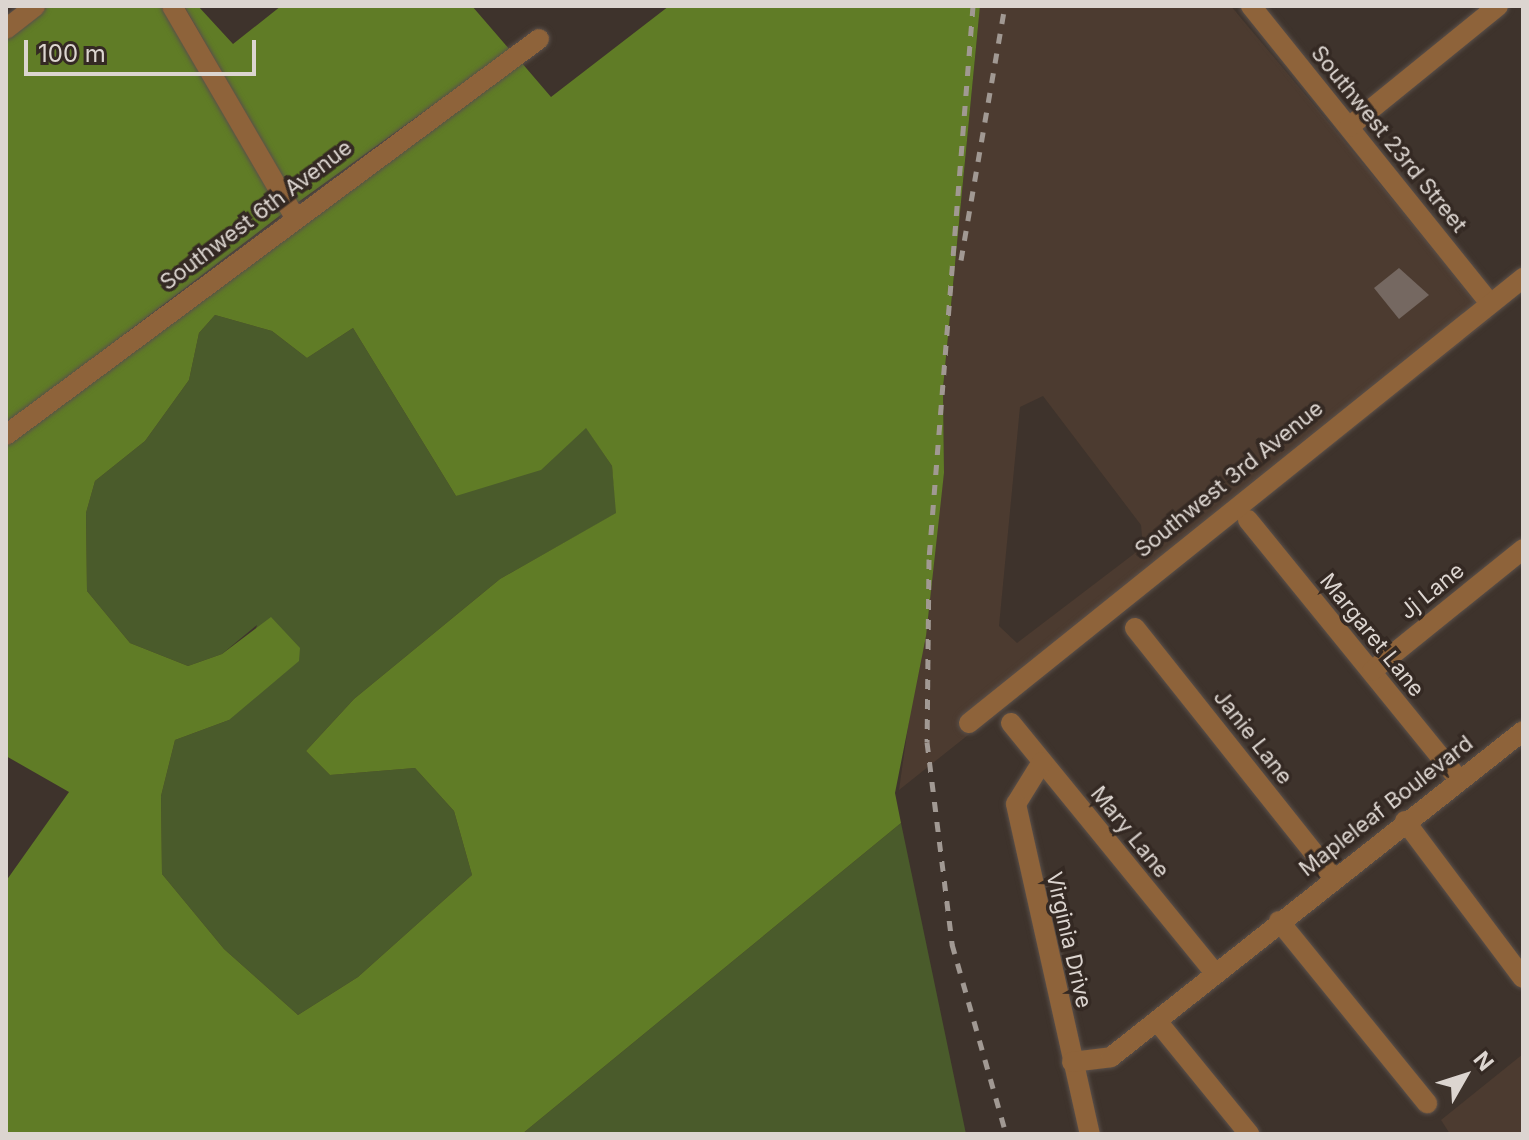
<!DOCTYPE html>
<style>
body{margin:0}
#map{position:relative;width:1529px;height:1140px;overflow:hidden;background:#3e332c;font-family:Inter,sans-serif}
div>[style]{position:absolute}
.built>*{inset:0;background:#4c3b30}
.green>*{inset:0;background:#4a5b2b}
.forest>*{inset:0;background:#607c26}
.building>*{inset:0;background:#756861}
.roads{filter:drop-shadow(0 0 2px #5a504a) drop-shadow(0 0 2px #5a504a)}
.minor>*{height:20px;margin:-10px;padding:0 10px;transform-origin:10px;border-radius:10px;background:#8e633a}
.rail>*{height:5px;margin-top:-2.5px;transform-origin:0;background:repeating-linear-gradient(90deg,#a19993 0 10px,transparent 0 20px)}
span{translate:-50% -50%;white-space:nowrap;text-align:center;line-height:1.15;-webkit-text-stroke:7px #342923;paint-order:stroke}
.street-label{font-size:22px;color:#dcd5d0}
.frame{position:absolute;inset:0;border:8px solid #dcd5d0;pointer-events:none}
.north{position:absolute;left:1425px;top:1036px;width:80px;height:80px;-webkit-text-stroke:6px #342923;paint-order:stroke;rotate:51deg;font-size:22px;font-weight:700;line-height:32px;text-align:center;color:#dcd5d0}
.north::after{content:'';display:block;margin:auto;width:28px;height:36px;background:#dcd5d0;clip-path:polygon(50% 0,100% 100%,50% 72%,0 100%)}
.scale{position:absolute;left:24px;top:40px;width:232px;height:36px;box-sizing:border-box;border:4px solid #dcd5d0;border-top:0;padding-left:10px;font-size:24px;line-height:28px;white-space:nowrap;color:#dcd5d0;-webkit-text-stroke:6px #342923;paint-order:stroke}
</style>
<div id="map">
<div class="built">
<i style="clip-path:polygon(evenodd,980px 6px,1231px 6px,1492px 318px,899px 790px,944px 473px,943px 388px,980px 6px,1397px 367px,1295px 464px,970px 733px,958px 723px,1397px 367px,980px 6px,1043px 396px,1141px 525px,1143px 547px,1017px 643px,999px 626px,1020px 407px,1043px 396px)"></i>
<i style="clip-path:polygon(1523px 1054px,1523px 1134px,1450px 1134px,1441px 1120px)"></i>
</div>
<div class="green">
<i style="clip-path:polygon(215px 315px,272px 331px,307px 358px,353px 328px,456px 496px,586px 427px,612px 466px,617px 513px,500px 579px,354px 699px,306px 751px,330px 775px,415px 768px,454px 811px,472px 875px,358px 977px,298px 1015px,224px 949px,162px 874px,161px 796px,175px 740px,229px 720px,257px 625px,222px 654px,188px 666px,130px 643px,87px 591px,86px 513px,95px 481px,145px 441px,189px 380px,199px 333px)"></i>
<i style="clip-path:polygon(901px 823px,966px 1134px,522px 1134px)"></i>
</div>
<div class="forest">
<i style="clip-path:polygon(48px 6px,161px 6px,282px 214px,6px 425px,6px 40px)"></i>
<i style="clip-path:polygon(184px 6px,198px 6px,233px 44px,281px 6px,472px 6px,510px 50px,297px 203px)"></i>
<i style="clip-path:polygon(evenodd,669px 6px,980px 6px,943px 388px,944px 473px,926px 636px,895px 793px,901px 823px,522px 1134px,6px 1134px,6px 881px,69px 792px,6px 756px,6px 445px,521px 62px,551px 97px,669px 6px,215px 315px,272px 331px,307px 358px,353px 328px,456px 496px,541px 470px,586px 428px,612px 466px,616px 513px,500px 579px,354px 699px,306px 751px,330px 775px,415px 768px,454px 811px,472px 875px,358px 977px,298px 1015px,224px 949px,162px 874px,161px 796px,175px 740px,229px 720px,299px 661px,300px 648px,271px 617px,222px 654px,188px 666px,130px 643px,87px 591px,86px 513px,95px 481px,145px 441px,189px 380px,199px 333px,215px 315px)"></i>
</div>
<div class="building">
<i style="clip-path:polygon(1399px 268px,1429px 295px,1399px 319px,1374px 288px)"></i>
</div>
<div class="roads">
<div class="minor">
<i style="left:172px;top:6px;width:243px;rotate:59.8deg"></i>
<i style="left:1251px;top:6px;width:381px;rotate:51.2deg"></i>
<i style="left:6px;top:29px;width:37px;rotate:-38deg"></i>
<i style="left:1349px;top:127px;width:192px;rotate:-39.1deg"></i>
<i style="left:6px;top:435px;width:664px;rotate:-36.61deg"></i>
<i style="left:1248px;top:520px;width:335px;rotate:50.9deg"></i>
<i style="left:1135px;top:628px;width:318px;rotate:51.5deg"></i>
<i style="left:1372px;top:671px;width:194px;rotate:-38.9deg"></i>
<i style="left:969px;top:723px;width:711px;rotate:-38.77deg"></i>
<i style="left:1011px;top:723px;width:320px;rotate:50.8deg"></i>
<i style="left:1042px;top:762px;width:49px;rotate:121.8deg"></i>
<i style="left:1016px;top:804px;width:338px;rotate:77.4deg"></i>
<i style="left:1405px;top:821px;width:196px;rotate:53.1deg"></i>
<i style="left:1279px;top:921px;width:235px;rotate:50.9deg"></i>
<i style="left:1157px;top:1021px;width:146px;rotate:50.8deg"></i>
<i style="left:1072px;top:1062px;width:39px;rotate:-7deg"></i>
<i style="left:1111px;top:1057px;width:525px;rotate:-38.35deg"></i>
</div>
</div>
<div class="rail">
<i style="left:973px;top:6px;width:555px;rotate:94.55deg"></i>
<i style="left:929px;top:559px;width:183px;rotate:90.6deg"></i>
<i style="left:927px;top:742px;width:204px;rotate:82.9deg"></i>
<i style="left:952px;top:944px;width:198px;rotate:74.1deg"></i>
<i style="left:961px;top:260px;width:258px;rotate:-80.2deg"></i>
</div>
<div class="street-label">
<span style="left:1389px;top:139px;rotate:51deg">Southwest 23rd Street</span>
<span style="left:256px;top:215px;rotate:-37deg">Southwest 6th Avenue</span>
<span style="left:1229px;top:479px;rotate:-39deg">Southwest 3rd Avenue</span>
<span style="left:1432px;top:591px;rotate:-39deg">Jj Lane</span>
<span style="left:1372px;top:635px;rotate:51deg">Margaret Lane</span>
<span style="left:1253px;top:737px;rotate:52deg">Janie Lane</span>
<span style="left:1386px;top:806px;rotate:-38deg">Mapleleaf Boulevard</span>
<span style="left:1130px;top:832px;rotate:51deg">Mary Lane</span>
<span style="left:1069px;top:940px;rotate:77deg">Virginia Drive</span>
</div>
<div class="frame"></div>
<div class="north">N</div>
<div class="scale">100 m</div>
</div>
